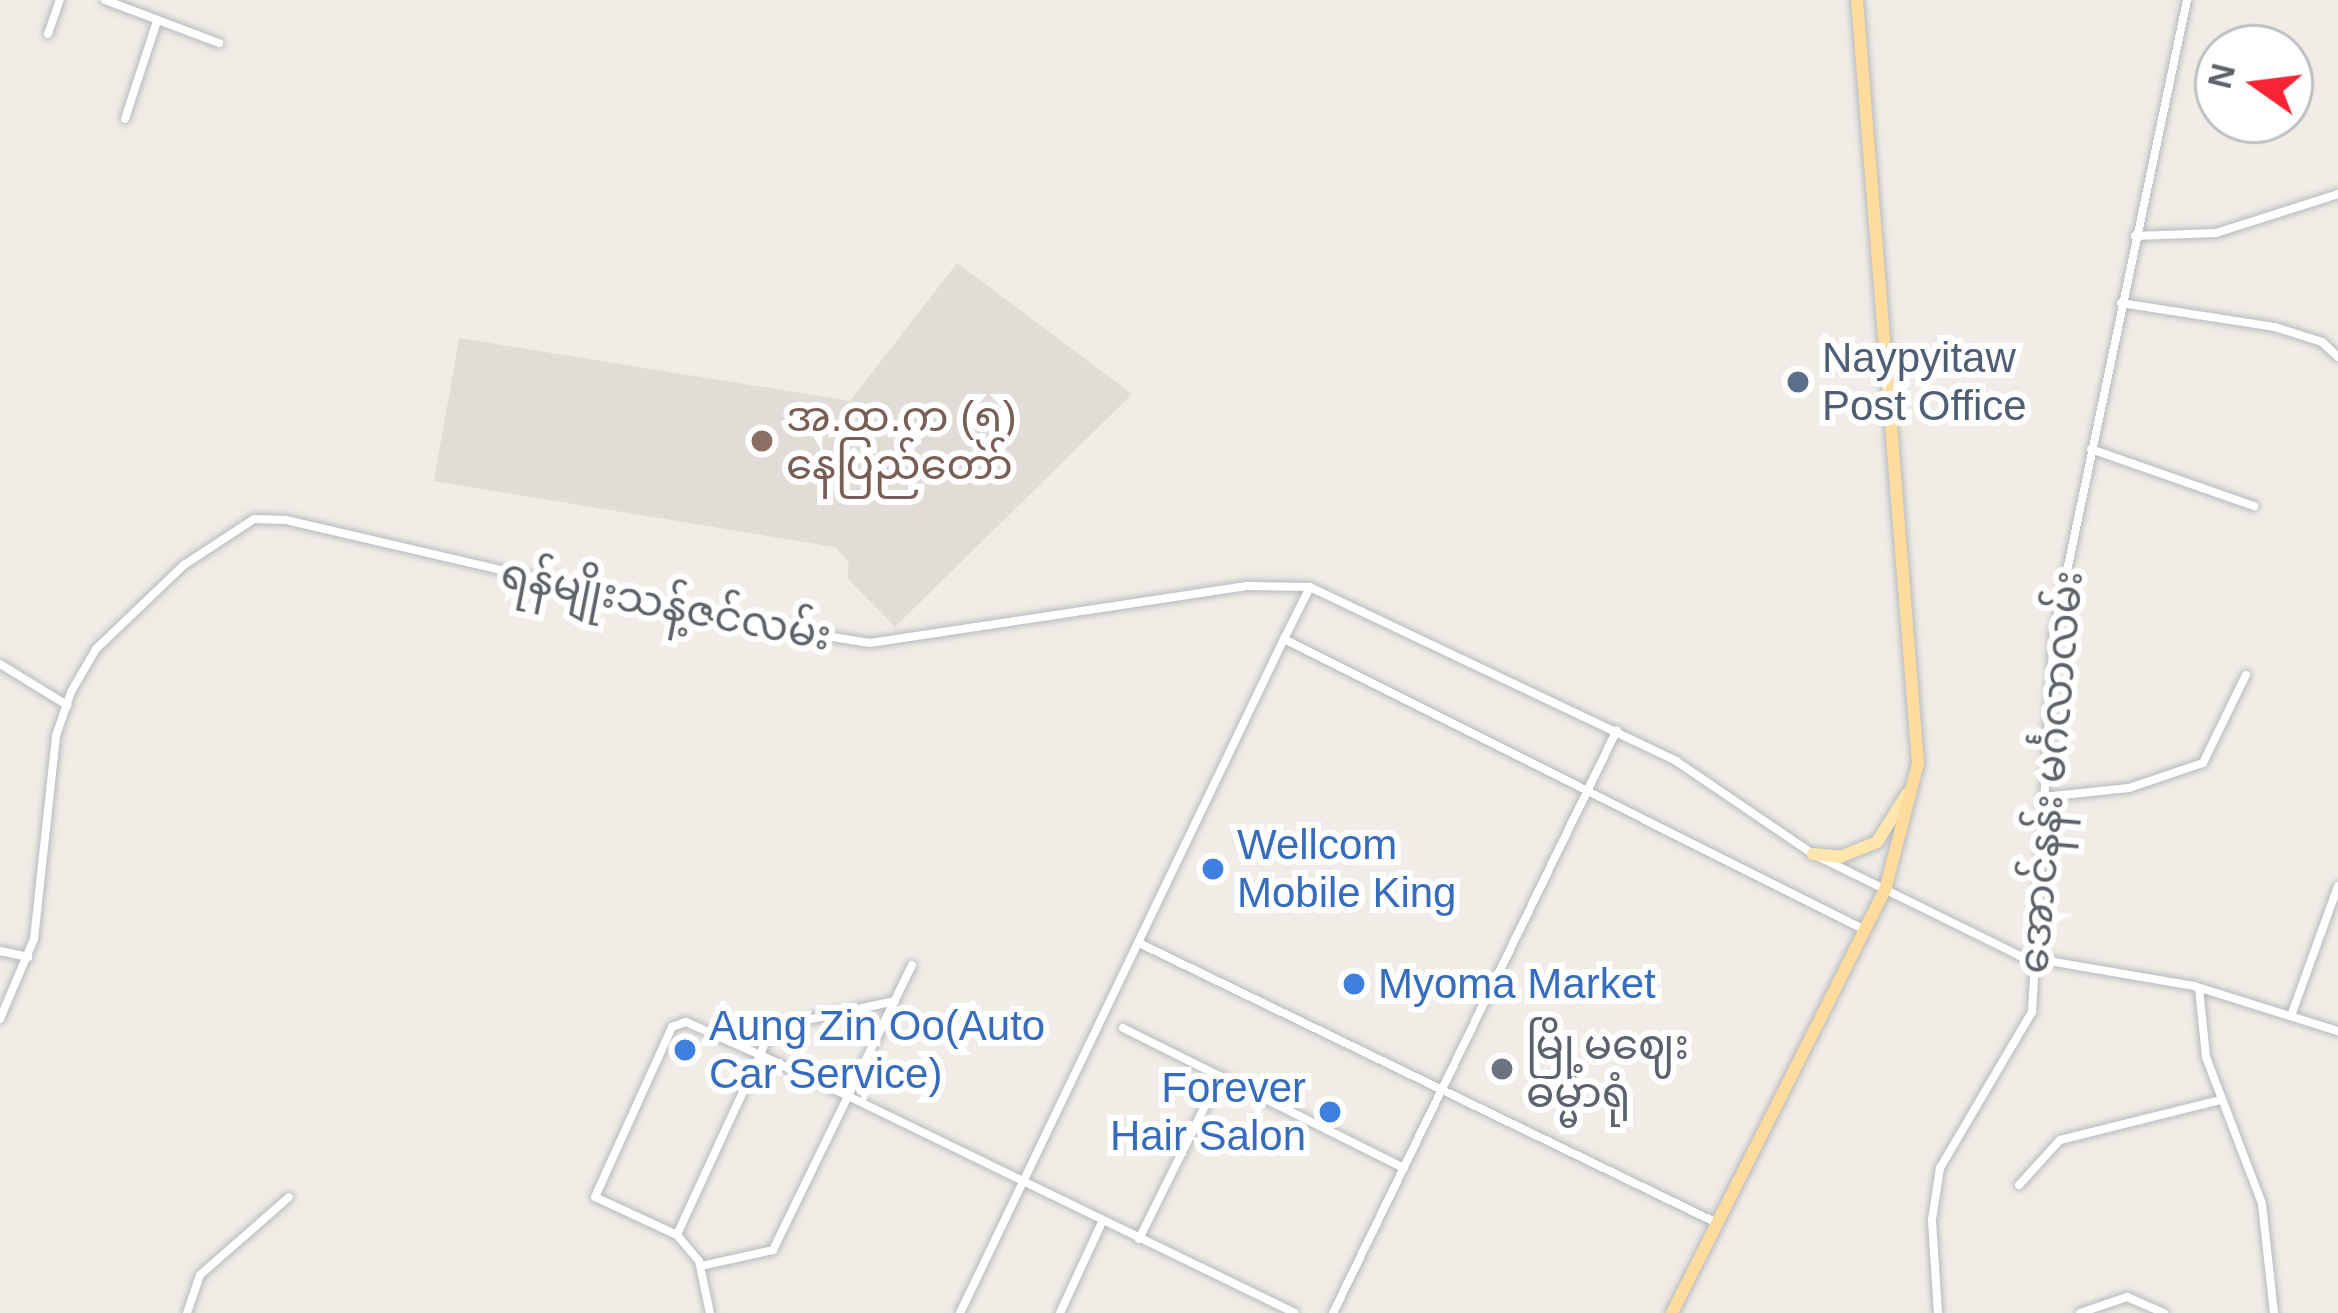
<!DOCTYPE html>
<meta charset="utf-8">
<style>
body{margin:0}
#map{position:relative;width:2338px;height:1313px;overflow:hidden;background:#f1ede6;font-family:Helvetica,"Noto Sans Myanmar",sans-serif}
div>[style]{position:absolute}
.education>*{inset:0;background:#e1dcd5}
.roads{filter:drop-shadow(0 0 3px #b6babe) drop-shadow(0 0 3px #b6babe)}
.minor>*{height:8px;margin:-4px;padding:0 4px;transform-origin:4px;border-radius:4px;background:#fff}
.primary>*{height:12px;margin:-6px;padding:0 6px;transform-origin:6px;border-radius:6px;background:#ffe6ad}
.trunk>*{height:12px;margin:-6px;padding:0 6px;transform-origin:6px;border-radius:6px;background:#ffdc9e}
.dots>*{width:33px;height:33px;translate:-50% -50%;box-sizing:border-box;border:6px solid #fff;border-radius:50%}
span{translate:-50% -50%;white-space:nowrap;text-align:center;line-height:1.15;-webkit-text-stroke:12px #fff;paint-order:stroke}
.service-label{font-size:42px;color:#4e5e75}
.left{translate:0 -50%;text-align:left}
.education-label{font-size:42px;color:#785e54}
.street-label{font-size:42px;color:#5d6368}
.shop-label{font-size:42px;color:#366cbe}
.right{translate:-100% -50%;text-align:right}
.worship-label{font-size:42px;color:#5b616d}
.north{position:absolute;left:2194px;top:24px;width:120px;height:120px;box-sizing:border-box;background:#fff;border:3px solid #bec1c3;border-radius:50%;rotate:284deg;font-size:33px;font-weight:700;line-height:48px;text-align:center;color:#5d6368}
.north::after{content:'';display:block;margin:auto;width:42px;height:54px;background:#f92433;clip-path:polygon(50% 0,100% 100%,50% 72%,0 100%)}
</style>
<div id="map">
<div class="education">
<i style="clip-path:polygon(957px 263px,1132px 394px,895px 627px,847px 578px,849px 562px,835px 547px,434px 481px,459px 338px,850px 401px)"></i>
</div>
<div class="roads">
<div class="minor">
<i style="left:105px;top:0;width:122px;rotate:20.7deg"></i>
<i style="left:48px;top:34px;width:36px;rotate:-71deg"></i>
<i style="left:125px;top:119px;width:103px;rotate:-71.9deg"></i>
<i style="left:2135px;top:236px;width:81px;rotate:-2.1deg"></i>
<i style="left:2216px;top:233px;width:128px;rotate:-17.7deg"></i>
<i style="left:2121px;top:303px;width:156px;rotate:8.9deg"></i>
<i style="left:2275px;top:327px;width:49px;rotate:17.7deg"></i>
<i style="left:2322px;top:342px;width:22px;rotate:43deg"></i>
<i style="left:2091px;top:449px;width:173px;rotate:19.3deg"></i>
<i style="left:1310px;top:587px;width:58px;rotate:116.6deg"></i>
<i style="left:1284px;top:639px;width:650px;rotate:26.6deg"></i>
<i style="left:0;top:664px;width:79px;rotate:31.5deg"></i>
<i style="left:2043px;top:797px;width:86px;rotate:-6deg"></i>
<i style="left:2129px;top:788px;width:78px;rotate:-18.7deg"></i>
<i style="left:2203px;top:763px;width:98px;rotate:-64deg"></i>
<i style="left:1139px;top:943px;width:642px;rotate:25.85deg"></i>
<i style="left:0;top:951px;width:29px;rotate:12deg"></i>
<i style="left:2199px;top:988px;width:69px;rotate:84.2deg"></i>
<i style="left:2206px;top:1057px;width:157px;rotate:69.1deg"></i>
<i style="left:2262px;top:1204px;width:110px;rotate:83.7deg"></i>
<i style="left:895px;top:1001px;width:120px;rotate:167.9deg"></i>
<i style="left:778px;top:1026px;width:21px;rotate:127deg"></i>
<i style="left:765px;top:1043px;width:13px;rotate:113deg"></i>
<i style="left:760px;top:1055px;width:198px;rotate:114.8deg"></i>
<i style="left:677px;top:1235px;width:90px;rotate:-155.1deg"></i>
<i style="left:595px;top:1197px;width:187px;rotate:-65.6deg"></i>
<i style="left:672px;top:1027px;width:15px;rotate:-20deg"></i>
<i style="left:686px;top:1022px;width:81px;rotate:24deg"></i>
<i style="left:760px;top:1055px;width:97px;rotate:25deg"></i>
<i style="left:848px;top:1096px;width:496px;rotate:25.9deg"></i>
<i style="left:2291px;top:1016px;width:138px;rotate:-70.1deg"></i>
<i style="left:0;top:1019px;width:87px;rotate:-67deg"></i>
<i style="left:34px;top:939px;width:204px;rotate:-83.8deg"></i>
<i style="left:56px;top:736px;width:46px;rotate:-71.2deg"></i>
<i style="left:71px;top:692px;width:50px;rotate:-59.8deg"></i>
<i style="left:96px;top:649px;width:122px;rotate:-43.7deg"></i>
<i style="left:184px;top:565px;width:84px;rotate:-33.3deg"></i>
<i style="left:254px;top:519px;width:32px;rotate:2deg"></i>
<i style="left:286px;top:520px;width:418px;rotate:13.1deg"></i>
<i style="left:693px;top:615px;width:179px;rotate:9deg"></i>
<i style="left:870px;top:643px;width:381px;rotate:-8.6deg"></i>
<i style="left:1247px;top:586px;width:63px;rotate:0.9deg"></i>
<i style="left:1310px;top:587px;width:405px;rotate:25.4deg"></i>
<i style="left:1676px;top:761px;width:166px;rotate:34.2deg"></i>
<i style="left:1813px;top:854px;width:231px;rotate:26.2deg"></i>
<i style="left:2020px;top:956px;width:177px;rotate:9.8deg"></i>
<i style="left:2194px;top:986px;width:151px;rotate:17.4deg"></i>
<i style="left:1123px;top:1028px;width:314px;rotate:26.5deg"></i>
<i style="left:2019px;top:1185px;width:61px;rotate:-47.7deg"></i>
<i style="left:2060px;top:1140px;width:166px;rotate:-14deg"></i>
<i style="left:677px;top:1235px;width:34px;rotate:50deg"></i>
<i style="left:699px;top:1261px;width:53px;rotate:78.1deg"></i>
<i style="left:1139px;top:1239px;width:182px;rotate:-63.6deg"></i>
<i style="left:701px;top:1266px;width:74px;rotate:-12.5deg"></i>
<i style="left:773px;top:1250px;width:317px;rotate:-64deg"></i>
<i style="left:187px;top:1313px;width:40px;rotate:-71.1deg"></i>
<i style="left:200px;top:1275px;width:118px;rotate:-41.2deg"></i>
<i style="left:960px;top:1313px;width:748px;rotate:-64.33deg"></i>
<i style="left:1060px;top:1313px;width:100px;rotate:-65.2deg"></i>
<i style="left:1333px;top:1313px;width:648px;rotate:-64.03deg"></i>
<i style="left:1938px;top:1313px;width:93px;rotate:-93.7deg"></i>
<i style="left:1932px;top:1220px;width:53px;rotate:-81.3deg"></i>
<i style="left:1940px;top:1168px;width:181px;rotate:-59.5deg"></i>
<i style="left:2032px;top:1012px;width:380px;rotate:-86.7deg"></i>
<i style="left:2054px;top:633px;width:647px;rotate:-78.13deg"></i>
<i style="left:2080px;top:1313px;width:50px;rotate:-18.8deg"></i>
<i style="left:2127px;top:1297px;width:40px;rotate:23.4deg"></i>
</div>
<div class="primary">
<i style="left:1813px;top:854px;width:27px;rotate:6deg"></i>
<i style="left:1840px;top:857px;width:40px;rotate:-22deg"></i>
<i style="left:1877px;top:842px;width:57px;rotate:-58deg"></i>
</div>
<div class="trunk">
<i style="left:1672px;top:1313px;width:474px;rotate:-63.3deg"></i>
<i style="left:1885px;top:890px;width:131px;rotate:-75.4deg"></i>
<i style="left:1918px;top:763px;width:765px;rotate:-94.57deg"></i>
</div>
</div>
<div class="dots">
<i style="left:1798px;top:382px;background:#5c6f8a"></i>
<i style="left:762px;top:441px;background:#8d6e63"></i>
<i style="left:1213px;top:869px;background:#3f7fe0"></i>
<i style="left:1354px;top:984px;background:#3f7fe0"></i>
<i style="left:685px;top:1050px;background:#3f7fe0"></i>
<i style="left:1502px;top:1069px;background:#6b7280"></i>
<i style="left:1330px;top:1112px;background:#3f7fe0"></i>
</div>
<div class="service-label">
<span class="left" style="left:1822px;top:382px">Naypyitaw<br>Post Office</span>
</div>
<div class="education-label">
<span class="left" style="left:786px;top:441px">အ.ထ.က (၅)<br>နေပြည်တော်</span>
</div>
<div class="street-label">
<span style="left:666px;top:605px;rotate:11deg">ရန်မျိုးသန့်ဇင်လမ်း</span>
<span style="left:2051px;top:772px;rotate:-85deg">အောင်နန်း မင်္ဂလာလမ်း</span>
</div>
<div class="shop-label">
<span class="left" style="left:1237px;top:869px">Wellcom<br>Mobile King</span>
<span class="left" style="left:1378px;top:984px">Myoma Market</span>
<span class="left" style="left:709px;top:1050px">Aung Zin Oo(Auto<br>Car Service)</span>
<span class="right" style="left:1306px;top:1112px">Forever<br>Hair Salon</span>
</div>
<div class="worship-label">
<span class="left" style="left:1526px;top:1069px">မြို့မဈေး<br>ဓမ္မာရုံ</span>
</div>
<div class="north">N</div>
</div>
